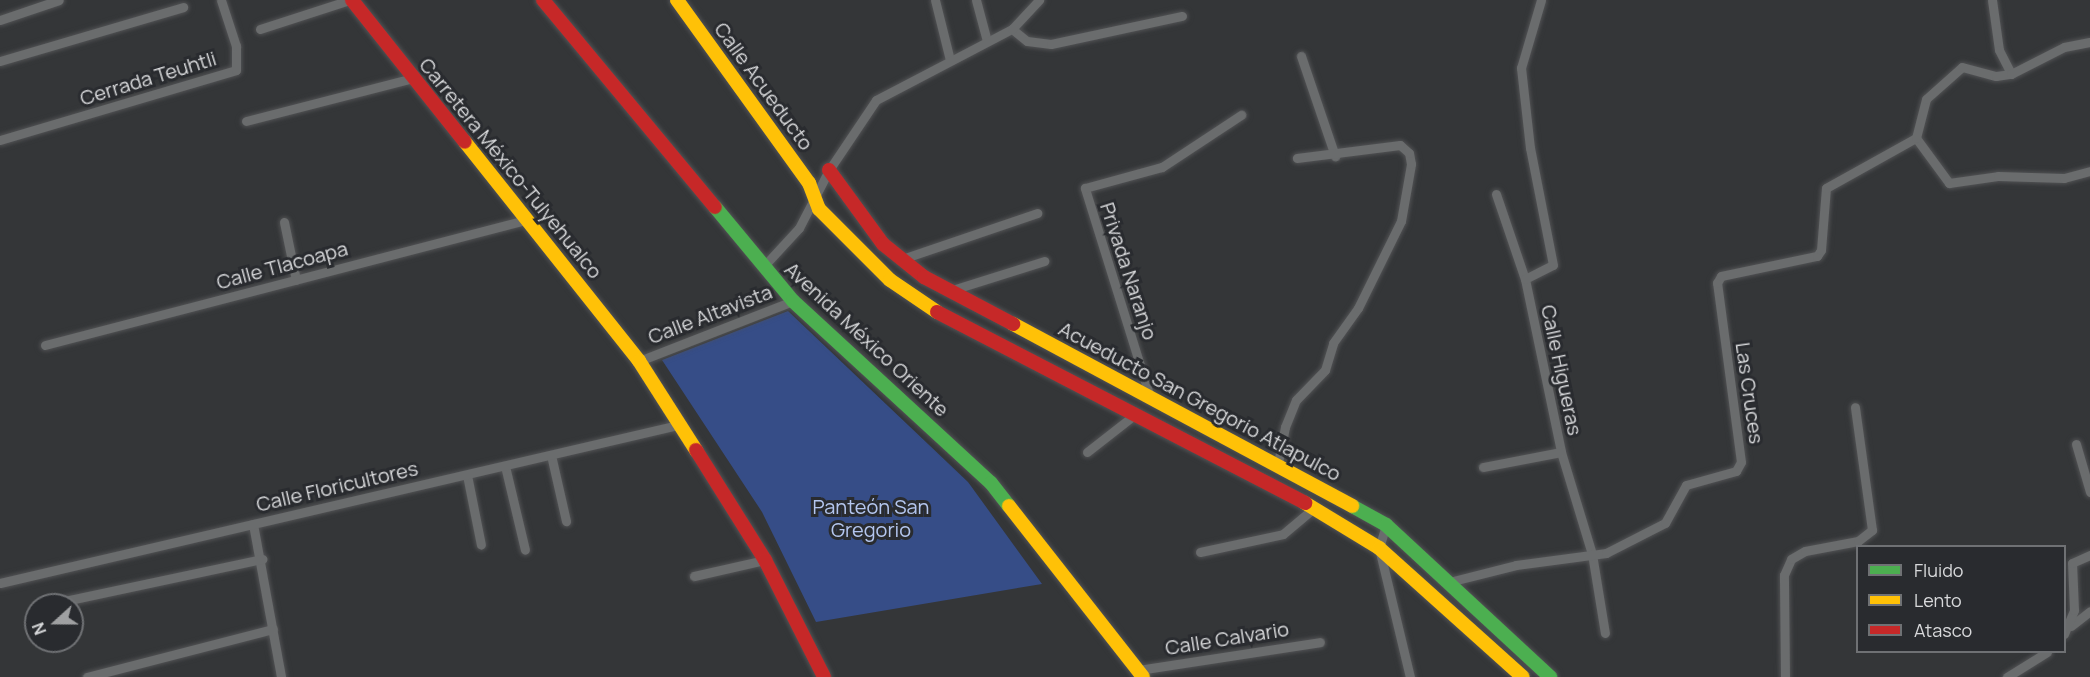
<!DOCTYPE html>
<meta charset="utf-8">
<style>
body{margin:0}
#map{position:relative;width:2090px;height:677px;overflow:hidden;background:#343638;font-family:Manrope,sans-serif}
div>[style]{position:absolute}
.green>*{inset:0;background:#364d87}
.roads{filter:drop-shadow(0 0 2px #515254) drop-shadow(0 0 2px #515254)}
.street>*{height:9px;margin:-4.5px;padding:0 4.5px;transform-origin:4.5px;border-radius:4.5px;background:#6a6c6d}
.fast>*{height:14px;margin:-7px;padding:0 7px;transform-origin:7px;border-radius:7px;background:#4caf50}
.slow>*{height:14px;margin:-7px;padding:0 7px;transform-origin:7px;border-radius:7px;background:#ffc107}
.jam>*{height:14px;margin:-7px;padding:0 7px;transform-origin:7px;border-radius:7px;background:#c62828}
span{translate:-50% -50%;white-space:nowrap;text-align:center;line-height:1.15;-webkit-text-stroke:6px #292b2f;paint-order:stroke}
.street-label{font-size:20px;color:#d8d9db}
.park-label{font-size:20px;color:#b4c6ef}
.legend{position:absolute;left:1856px;top:545px;width:210px;height:108px;box-sizing:border-box;background:#292b2f;border:2px solid #6f7174;margin:0;padding:8px 10px;list-style:none;font-size:18px;color:#d8d9db}
.legend li{display:flex;align-items:center;gap:12px;height:30px}
.legend b{width:30px;border:2px solid #6f7174}
.north{position:absolute;left:24px;top:593px;width:60px;height:60px;box-sizing:border-box;background:#292b2f;border:2px solid #6f7174;border-radius:50%;rotate:249deg;font-size:16px;font-weight:700;line-height:24px;text-align:center;color:#d8d9db}
.north::after{content:'';display:block;margin:auto;width:21px;height:27px;background:#9fa0a2;clip-path:polygon(50% 0,100% 100%,50% 72%,0 100%)}
</style>
<div id="map">
<div class="green">
<i style="clip-path:polygon(788px 311px,968px 482px,1042px 584px,816px 622px,762px 512px,662px 360px)"></i>
</div>
<div class="roads">
<div class="street">
<i style="left:935px;top:0;width:62px;rotate:76deg"></i>
<i style="left:976px;top:0;width:42px;rotate:75deg"></i>
<i style="left:1992px;top:0;width:50px;rotate:82deg"></i>
<i style="left:1999px;top:50px;width:27px;rotate:63deg"></i>
<i style="left:0;top:20px;width:62px;rotate:-18.7deg"></i>
<i style="left:260px;top:29px;width:95px;rotate:-17.9deg"></i>
<i style="left:1012px;top:29px;width:19px;rotate:39deg"></i>
<i style="left:1027px;top:41px;width:24px;rotate:7deg"></i>
<i style="left:1051px;top:44px;width:134px;rotate:-12.1deg"></i>
<i style="left:1301px;top:56px;width:106px;rotate:71.2deg"></i>
<i style="left:0;top:61px;width:191px;rotate:-16.4deg"></i>
<i style="left:246px;top:121px;width:172px;rotate:-14.4deg"></i>
<i style="left:1916px;top:138px;width:56px;rotate:53.7deg"></i>
<i style="left:1949px;top:183px;width:49px;rotate:-8.1deg"></i>
<i style="left:1998px;top:176px;width:66px;rotate:1.7deg"></i>
<i style="left:2064px;top:178px;width:27px;rotate:-15deg"></i>
<i style="left:0;top:140px;width:246px;rotate:-16.5deg"></i>
<i style="left:236px;top:70px;width:24px;rotate:-90deg"></i>
<i style="left:236px;top:46px;width:48px;rotate:-108.1deg"></i>
<i style="left:1496px;top:194px;width:90px;rotate:71.2deg"></i>
<i style="left:1525px;top:279px;width:177px;rotate:78.2deg"></i>
<i style="left:1561px;top:452px;width:107px;rotate:73.1deg"></i>
<i style="left:1592px;top:554px;width:80px;rotate:80.7deg"></i>
<i style="left:284px;top:222px;width:59px;rotate:78.3deg"></i>
<i style="left:902px;top:259px;width:143px;rotate:-18.8deg"></i>
<i style="left:763px;top:267px;width:53px;rotate:-47.3deg"></i>
<i style="left:799px;top:228px;width:65px;rotate:-62.7deg"></i>
<i style="left:829px;top:170px;width:84px;rotate:-56.1deg"></i>
<i style="left:876px;top:100px;width:153px;rotate:-27.6deg"></i>
<i style="left:1012px;top:29px;width:40px;rotate:-47deg"></i>
<i style="left:1525px;top:279px;width:31px;rotate:-27deg"></i>
<i style="left:1553px;top:265px;width:119px;rotate:-101.1deg"></i>
<i style="left:1530px;top:148px;width:81px;rotate:-96.4deg"></i>
<i style="left:1521px;top:68px;width:71px;rotate:-73.6deg"></i>
<i style="left:949px;top:291px;width:100px;rotate:-17.5deg"></i>
<i style="left:45px;top:345px;width:500px;rotate:-14.59deg"></i>
<i style="left:639px;top:361px;width:165px;rotate:-21.3deg"></i>
<i style="left:1149px;top:394px;width:216px;rotate:-107.3deg"></i>
<i style="left:1085px;top:188px;width:80px;rotate:-15.3deg"></i>
<i style="left:1162px;top:167px;width:95px;rotate:-33.4deg"></i>
<i style="left:2076px;top:444px;width:50px;rotate:73.7deg"></i>
<i style="left:1087px;top:452px;width:58px;rotate:-38deg"></i>
<i style="left:551px;top:455px;width:68px;rotate:77.2deg"></i>
<i style="left:1278px;top:463px;width:37px;rotate:-79deg"></i>
<i style="left:1285px;top:427px;width:29px;rotate:-68deg"></i>
<i style="left:1296px;top:400px;width:42px;rotate:-46deg"></i>
<i style="left:1325px;top:370px;width:28px;rotate:-73deg"></i>
<i style="left:1333px;top:343px;width:43px;rotate:-54.5deg"></i>
<i style="left:1358px;top:308px;width:97px;rotate:-63.7deg"></i>
<i style="left:1401px;top:221px;width:58px;rotate:-80deg"></i>
<i style="left:1411px;top:164px;width:11px;rotate:-100deg"></i>
<i style="left:1409px;top:153px;width:12px;rotate:-138deg"></i>
<i style="left:1400px;top:145px;width:104px;rotate:172.8deg"></i>
<i style="left:505px;top:466px;width:86px;rotate:76.6deg"></i>
<i style="left:1483px;top:467px;width:79px;rotate:-10.9deg"></i>
<i style="left:467px;top:475px;width:71px;rotate:78.7deg"></i>
<i style="left:253px;top:524px;width:156px;rotate:79.6deg"></i>
<i style="left:1386px;top:525px;width:24px;rotate:107deg"></i>
<i style="left:1379px;top:548px;width:133px;rotate:76.5deg"></i>
<i style="left:1200px;top:552px;width:85px;rotate:-12.2deg"></i>
<i style="left:1283px;top:534px;width:40px;rotate:-40deg"></i>
<i style="left:694px;top:576px;width:73px;rotate:-12.7deg"></i>
<i style="left:1449px;top:582px;width:69px;rotate:-14.2deg"></i>
<i style="left:1516px;top:565px;width:91px;rotate:-7.6deg"></i>
<i style="left:1606px;top:553px;width:66px;rotate:-27deg"></i>
<i style="left:1665px;top:523px;width:43px;rotate:-61.1deg"></i>
<i style="left:1686px;top:485px;width:52px;rotate:-15.6deg"></i>
<i style="left:1736px;top:471px;width:10px;rotate:-61deg"></i>
<i style="left:1741px;top:462px;width:181px;rotate:-97.6deg"></i>
<i style="left:1717px;top:283px;width:8px;rotate:-60deg"></i>
<i style="left:1721px;top:276px;width:98px;rotate:-11.8deg"></i>
<i style="left:1817px;top:256px;width:7px;rotate:-56deg"></i>
<i style="left:1821px;top:250px;width:62px;rotate:-85.4deg"></i>
<i style="left:1826px;top:188px;width:103px;rotate:-29.1deg"></i>
<i style="left:1916px;top:138px;width:40px;rotate:-75.6deg"></i>
<i style="left:1926px;top:99px;width:48px;rotate:-41.6deg"></i>
<i style="left:1962px;top:67px;width:35px;rotate:15deg"></i>
<i style="left:1996px;top:76px;width:15px;rotate:-8deg"></i>
<i style="left:2011px;top:74px;width:59px;rotate:-27deg"></i>
<i style="left:2064px;top:47px;width:26px;rotate:-11deg"></i>
<i style="left:0;top:583px;width:700px;rotate:-13.12deg"></i>
<i style="left:60px;top:602px;width:207px;rotate:-12deg"></i>
<i style="left:2071px;top:626px;width:24px;rotate:-38deg"></i>
<i style="left:2064px;top:634px;width:26px;rotate:-67deg"></i>
<i style="left:2074px;top:610px;width:47px;rotate:-92.4deg"></i>
<i style="left:2072px;top:563px;width:20px;rotate:-24deg"></i>
<i style="left:1138px;top:670px;width:184px;rotate:-8.7deg"></i>
<i style="left:87px;top:677px;width:192px;rotate:-14.5deg"></i>
<i style="left:1785px;top:677px;width:102px;rotate:-90.6deg"></i>
<i style="left:1784px;top:575px;width:17px;rotate:-66deg"></i>
<i style="left:1791px;top:559px;width:16px;rotate:-30deg"></i>
<i style="left:1805px;top:551px;width:54px;rotate:-10.7deg"></i>
<i style="left:1858px;top:541px;width:18px;rotate:-38deg"></i>
<i style="left:1872px;top:530px;width:124px;rotate:-97.9deg"></i>
<i style="left:2007px;top:677px;width:47px;rotate:-32deg"></i>
</div>
<div class="fast">
<i style="left:715px;top:207px;width:122px;rotate:50.3deg"></i>
<i style="left:793px;top:301px;width:269px;rotate:42.6deg"></i>
<i style="left:991px;top:483px;width:29px;rotate:52deg"></i>
<i style="left:1352px;top:506px;width:39px;rotate:29deg"></i>
<i style="left:1386px;top:525px;width:224px;rotate:42.8deg"></i>
</div>
<div class="slow">
<i style="left:677px;top:0;width:226px;rotate:54.2deg"></i>
<i style="left:809px;top:183px;width:28px;rotate:69deg"></i>
<i style="left:819px;top:209px;width:100px;rotate:45deg"></i>
<i style="left:890px;top:280px;width:57px;rotate:34.2deg"></i>
<i style="left:465px;top:142px;width:280px;rotate:51.5deg"></i>
<i style="left:639px;top:361px;width:106px;rotate:57.4deg"></i>
<i style="left:1013px;top:324px;width:385px;rotate:28.2deg"></i>
<i style="left:1305px;top:503px;width:87px;rotate:31.3deg"></i>
<i style="left:1379px;top:548px;width:193px;rotate:41.9deg"></i>
<i style="left:1009px;top:506px;width:217px;rotate:51.9deg"></i>
</div>
<div class="jam">
<i style="left:352px;top:0;width:181px;rotate:51.5deg"></i>
<i style="left:543px;top:0;width:269px;rotate:50.3deg"></i>
<i style="left:829px;top:170px;width:92px;rotate:53.9deg"></i>
<i style="left:883px;top:244px;width:53px;rotate:38.8deg"></i>
<i style="left:924px;top:277px;width:101px;rotate:27.8deg"></i>
<i style="left:937px;top:312px;width:415px;rotate:27.4deg"></i>
<i style="left:696px;top:450px;width:130px;rotate:57.9deg"></i>
<i style="left:765px;top:560px;width:131px;rotate:63.2deg"></i>
</div>
</div>
<div class="street-label">
<span style="left:148px;top:78px;rotate:-17deg">Cerrada Teuhtli</span>
<span style="left:764px;top:86px;rotate:54deg">Calle Acueducto</span>
<span style="left:511px;top:168px;rotate:51deg">Carretera México-Tulyehualco</span>
<span style="left:282px;top:265px;rotate:-15deg">Calle Tlacoapa</span>
<span style="left:1129px;top:271px;rotate:72deg">Privada Naranjo</span>
<span style="left:710px;top:314px;rotate:-21deg">Calle Altavista</span>
<span style="left:867px;top:339px;rotate:43deg">Avenida México Oriente</span>
<span style="left:1562px;top:370px;rotate:78deg">Calle Higueras</span>
<span style="left:1750px;top:393px;rotate:82deg">Las Cruces</span>
<span style="left:1200px;top:401px;rotate:28deg">Acueducto San Gregorio Atlapulco</span>
<span style="left:337px;top:486px;rotate:-13deg">Calle Floricultores</span>
<span style="left:1227px;top:638px;rotate:-9deg">Calle Calvario</span>
</div>
<div class="park-label">
<span style="left:871px;top:518px">Panteón San<br>Gregorio</span>
</div>
<ul class="legend">
<li><b style="height:8px;background:#4caf50"></b>Fluido</li>
<li><b style="height:8px;background:#ffc107"></b>Lento</li>
<li><b style="height:8px;background:#c62828"></b>Atasco</li>
</ul>
<div class="north">N</div>
</div>
